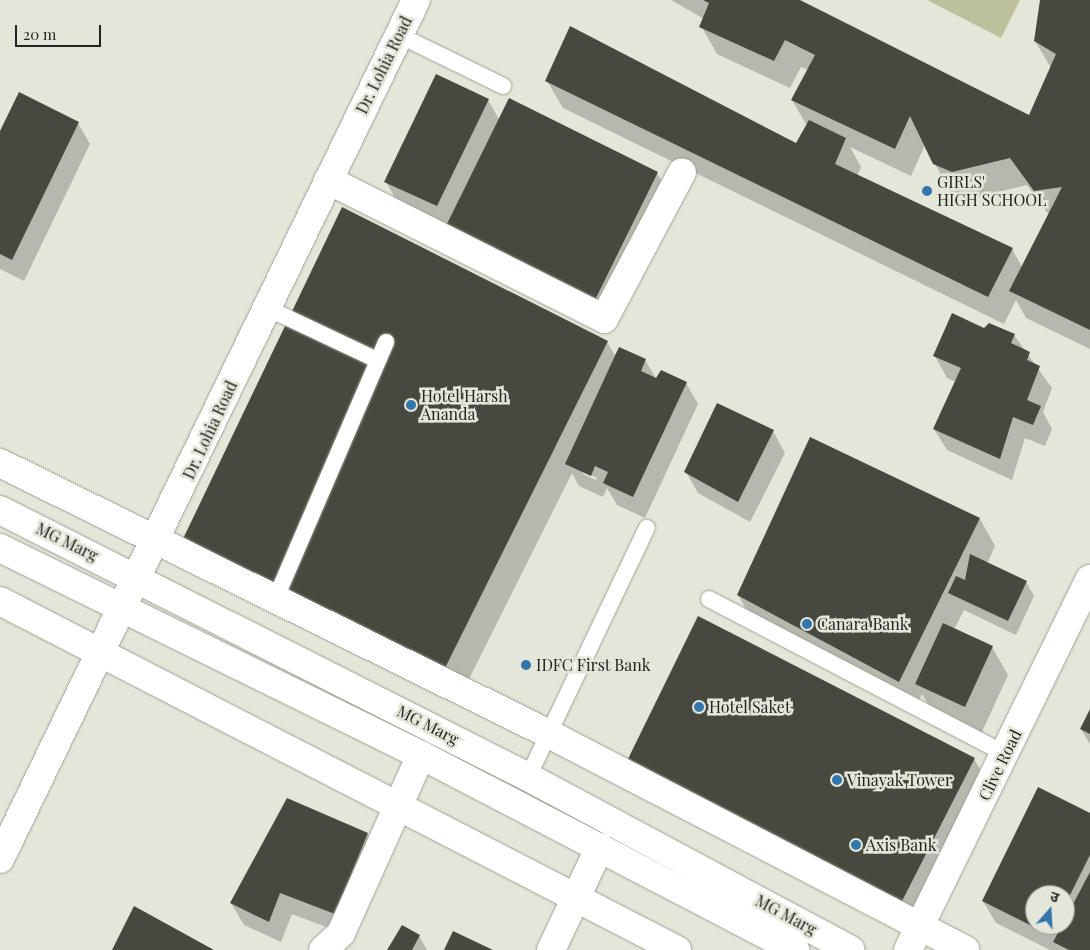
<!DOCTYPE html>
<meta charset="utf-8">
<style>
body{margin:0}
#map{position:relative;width:1090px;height:950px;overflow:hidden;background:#e4e6da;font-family:"Playfair Display","Noto Sans Devanagari",serif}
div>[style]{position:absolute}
.green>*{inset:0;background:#bcc19b}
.shadow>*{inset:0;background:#0003}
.building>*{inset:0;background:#47493f}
.roads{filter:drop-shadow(0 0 1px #9fa196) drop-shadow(0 0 1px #9fa196)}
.lane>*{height:16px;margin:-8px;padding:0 8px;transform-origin:8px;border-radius:8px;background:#fff}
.street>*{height:28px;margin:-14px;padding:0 14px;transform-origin:14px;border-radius:14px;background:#fff}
.secondary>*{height:28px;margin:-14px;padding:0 14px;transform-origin:14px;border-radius:14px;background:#fff}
.dots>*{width:14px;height:14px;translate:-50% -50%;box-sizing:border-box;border:2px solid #e4e6da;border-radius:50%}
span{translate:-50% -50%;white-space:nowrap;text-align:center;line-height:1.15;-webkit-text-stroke:5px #e4e6da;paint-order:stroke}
.street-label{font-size:16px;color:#22231f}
.poi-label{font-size:16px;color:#22231f}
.left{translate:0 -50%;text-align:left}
.north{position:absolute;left:1025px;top:885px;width:50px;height:50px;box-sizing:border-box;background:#e4e6da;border:1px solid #96988f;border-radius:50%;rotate:19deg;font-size:14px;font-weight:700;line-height:20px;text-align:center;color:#22231f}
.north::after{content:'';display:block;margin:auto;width:18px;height:22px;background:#3276ac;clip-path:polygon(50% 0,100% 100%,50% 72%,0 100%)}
.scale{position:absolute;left:15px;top:25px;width:86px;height:22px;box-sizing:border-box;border:2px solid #22231f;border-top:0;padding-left:6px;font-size:15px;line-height:18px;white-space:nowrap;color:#22231f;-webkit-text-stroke:4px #e4e6da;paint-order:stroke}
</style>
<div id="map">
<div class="green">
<i style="clip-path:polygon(927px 0,1020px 0,1001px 38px)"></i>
</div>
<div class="shadow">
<i style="clip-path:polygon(evenodd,671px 0,797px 0,1030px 117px,1051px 68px,1035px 41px,1042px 0,1090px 0,1090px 349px,1026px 318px,1016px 300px,1004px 324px,563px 108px,547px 81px,797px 145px,807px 126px,792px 100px,808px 70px,801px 67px,790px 88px,717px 54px,701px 26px,704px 19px,671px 0,925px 145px,950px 192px,969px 199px,1027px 185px,1049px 215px,1022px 267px,1012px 249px,857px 176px,861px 167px,850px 147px,911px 176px,925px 145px)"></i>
<i style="clip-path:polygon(488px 100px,500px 121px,657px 173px,673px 201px,609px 331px,398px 203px,386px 182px)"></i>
<i style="clip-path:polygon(78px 123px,90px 144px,24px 281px,0 269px,0 134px)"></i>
<i style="clip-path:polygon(984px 329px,1014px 335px,1052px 388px,1043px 412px,1052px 429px,1045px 446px,1025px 438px,1012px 480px,947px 450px,934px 429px,956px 382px,947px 378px,935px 356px)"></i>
<i style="clip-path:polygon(evenodd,607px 342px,616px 357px,645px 360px,657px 380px,686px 383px,698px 404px,645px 518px,617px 505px,607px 488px,603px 497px,579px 486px,572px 473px,458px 701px,198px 571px,607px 342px,583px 471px,597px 478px,596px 480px,583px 474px,583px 471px)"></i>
<i style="clip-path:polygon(773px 431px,785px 453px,750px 522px,698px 493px,686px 472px)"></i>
<i style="clip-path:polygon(980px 519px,995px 546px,987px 564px,1026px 582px,1034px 596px,1016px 635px,964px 610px,954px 630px,992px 647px,1008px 675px,981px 734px,932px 711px,922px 694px,915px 709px,754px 623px,738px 595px)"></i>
<i style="clip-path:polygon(698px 618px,974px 759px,996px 796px,921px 942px)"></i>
<i style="clip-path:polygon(1090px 711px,1090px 744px,1081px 729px)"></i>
<i style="clip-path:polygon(evenodd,1090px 814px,1090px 950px,1050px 950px,996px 923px,983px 901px,1090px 814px,1035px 895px,1065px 895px,1065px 925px,1035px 925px,1035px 895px)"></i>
<i style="clip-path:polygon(367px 834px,380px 855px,347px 935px,292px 914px,281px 942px,244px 925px,231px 903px)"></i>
<i style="clip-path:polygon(402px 926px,419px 936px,427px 950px,388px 950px)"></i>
</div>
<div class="building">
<i style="clip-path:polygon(703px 0,800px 0,1029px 115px,1056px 54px,1034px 41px,1040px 0,1090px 0,1090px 330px,1009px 291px,1062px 187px,1034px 191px,1010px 158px,952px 172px,933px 164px,910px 116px,895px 149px,791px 100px,815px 55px,785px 40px,774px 61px,699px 27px,709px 3px)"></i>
<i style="clip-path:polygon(570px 26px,796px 143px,809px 120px,846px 138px,835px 164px,1013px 248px,988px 297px,545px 81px)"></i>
<i style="clip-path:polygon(436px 74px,489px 99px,437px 206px,384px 182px)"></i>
<i style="clip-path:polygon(19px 92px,79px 122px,12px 260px,0 254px,0 131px)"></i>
<i style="clip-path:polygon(509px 98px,658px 172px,593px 304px,444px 230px)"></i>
<i style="clip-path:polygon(342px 207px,608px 341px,442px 674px,181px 543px)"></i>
<i style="clip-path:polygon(952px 313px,984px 328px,989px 323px,1015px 334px,1011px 343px,1030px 352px,1027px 360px,1040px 366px,1027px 400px,1041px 406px,1033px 425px,1013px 417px,1000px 459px,933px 429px,961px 368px,933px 356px)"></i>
<i style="clip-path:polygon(619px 347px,646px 359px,641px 371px,656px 378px,661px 370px,687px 382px,633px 497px,603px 483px,608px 472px,595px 466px,591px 476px,565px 464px)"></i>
<i style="clip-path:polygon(717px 403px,774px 430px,738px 502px,684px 472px)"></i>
<i style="clip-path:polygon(810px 437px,980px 518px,899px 682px,737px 595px)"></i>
<i style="clip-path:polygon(970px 554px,1027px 581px,1008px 621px,948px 593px,956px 576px,965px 580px)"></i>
<i style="clip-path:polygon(698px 616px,975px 758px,900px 905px,626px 763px)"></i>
<i style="clip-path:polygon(943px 623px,993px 646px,965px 707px,915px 684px)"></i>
<i style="clip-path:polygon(1090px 709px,1090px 734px,1080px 729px)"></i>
<i style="clip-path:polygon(1038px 787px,1090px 813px,1090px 855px,1065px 905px,1065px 895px,1035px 895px,1035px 925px,1055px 925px,1050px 935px,982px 901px)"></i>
<i style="clip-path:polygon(287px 798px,368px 833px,335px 914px,280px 893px,269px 922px,230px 903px)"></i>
<i style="clip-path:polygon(1090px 872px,1090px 950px,1069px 950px,1053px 942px)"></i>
<i style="clip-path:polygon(134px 906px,214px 950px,112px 950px)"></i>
<i style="clip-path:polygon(402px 925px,420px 935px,412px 950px,387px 950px)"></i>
<i style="clip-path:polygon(453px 931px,493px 950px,444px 950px)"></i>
</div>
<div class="roads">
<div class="lane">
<i style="left:399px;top:35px;width:116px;rotate:26.1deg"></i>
<i style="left:267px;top:308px;width:122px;rotate:25.3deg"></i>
<i style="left:709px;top:599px;width:334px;rotate:27.6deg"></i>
<i style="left:275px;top:600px;width:281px;rotate:-66.7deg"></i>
<i style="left:528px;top:777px;width:276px;rotate:-64.5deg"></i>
</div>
<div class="street">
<i style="left:328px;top:180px;width:309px;rotate:26.7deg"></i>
<i style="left:604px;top:319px;width:166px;rotate:-62deg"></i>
<i style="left:0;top:463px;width:612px;rotate:26.27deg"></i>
<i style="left:549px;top:734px;width:469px;rotate:27.4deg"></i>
<i style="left:0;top:601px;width:762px;rotate:27.27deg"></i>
<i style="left:323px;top:950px;width:25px;rotate:-43deg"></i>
<i style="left:341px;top:933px;width:195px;rotate:-65.8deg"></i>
<i style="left:551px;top:950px;width:114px;rotate:-64.6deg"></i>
</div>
<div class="secondary">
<i style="left:0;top:510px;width:592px;rotate:26.82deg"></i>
<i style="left:528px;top:777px;width:366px;rotate:28.2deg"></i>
<i style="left:0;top:548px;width:469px;rotate:26.2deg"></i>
<i style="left:421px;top:755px;width:422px;rotate:27.5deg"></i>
<i style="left:0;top:859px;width:954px;rotate:-64.16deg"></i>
<i style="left:908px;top:950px;width:413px;rotate:-63.9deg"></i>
</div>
</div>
<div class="dots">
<i style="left:927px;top:191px;background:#3276ac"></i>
<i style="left:411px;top:405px;background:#3276ac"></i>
<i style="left:807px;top:624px;background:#3276ac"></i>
<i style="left:526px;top:665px;background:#3276ac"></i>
<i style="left:699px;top:707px;background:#3276ac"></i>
<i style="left:837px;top:780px;background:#3276ac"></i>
<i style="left:856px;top:845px;background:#3276ac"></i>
</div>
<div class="street-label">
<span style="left:384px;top:65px;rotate:-64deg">Dr. Lohia Road</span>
<span style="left:210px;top:430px;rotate:-65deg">Dr. Lohia Road</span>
<span style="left:67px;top:542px;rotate:26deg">MG Marg</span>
<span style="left:428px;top:725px;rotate:27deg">MG Marg</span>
<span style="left:1000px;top:765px;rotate:-64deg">Clive Road</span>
<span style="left:786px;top:915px;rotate:28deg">MG Marg</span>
</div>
<div class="poi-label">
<span class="left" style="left:937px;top:191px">GIRLS'<br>HIGH SCHOOL</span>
<span class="left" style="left:421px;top:405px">Hotel Harsh<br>Ananda</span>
<span class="left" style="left:817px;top:624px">Canara Bank</span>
<span class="left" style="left:536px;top:665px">IDFC First Bank</span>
<span class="left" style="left:709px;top:707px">Hotel Saket</span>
<span class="left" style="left:847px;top:780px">Vinayak Tower</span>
<span class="left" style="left:866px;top:845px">Axis Bank</span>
</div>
<div class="north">उ</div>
<div class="scale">20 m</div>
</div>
